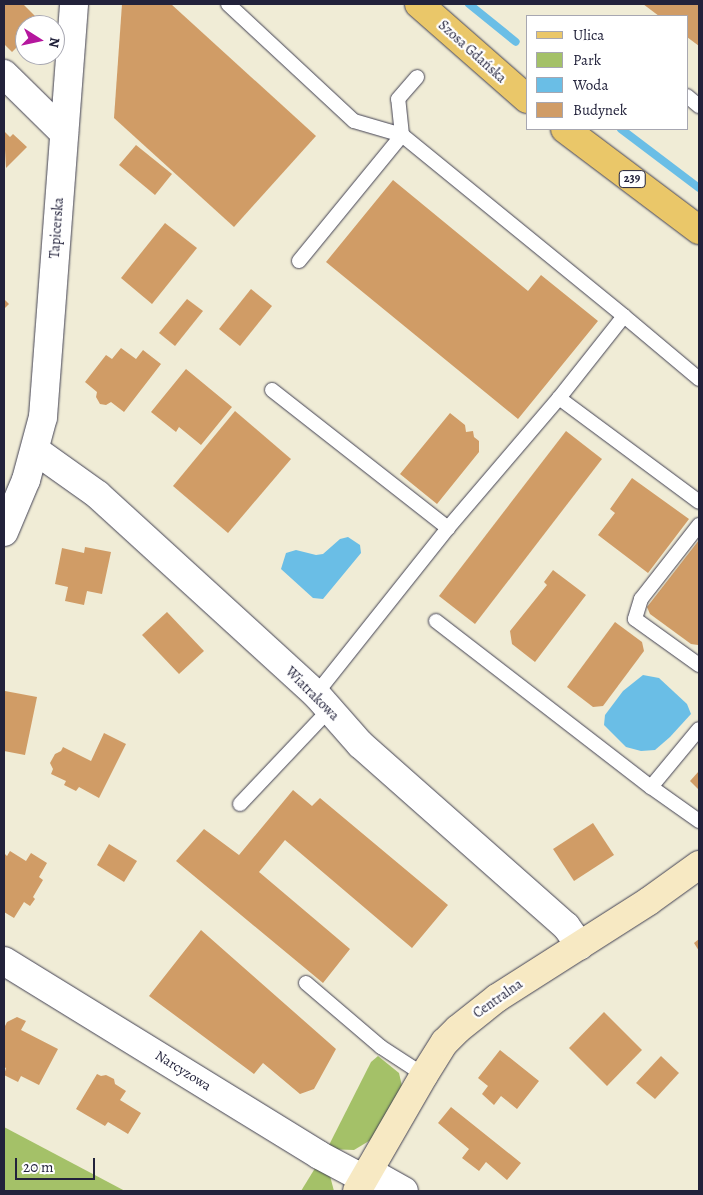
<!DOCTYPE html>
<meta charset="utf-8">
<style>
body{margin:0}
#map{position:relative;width:703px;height:1195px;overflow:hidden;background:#f0ecd6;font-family:Alegreya,serif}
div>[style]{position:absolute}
.green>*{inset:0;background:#a4c168}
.water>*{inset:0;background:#6abee6}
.stream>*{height:8px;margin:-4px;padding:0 4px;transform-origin:4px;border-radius:4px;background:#6abee6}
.building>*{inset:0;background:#d09c66}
.roads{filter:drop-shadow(0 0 1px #414052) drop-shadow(0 0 1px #414052)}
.lane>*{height:14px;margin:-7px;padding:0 7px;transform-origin:7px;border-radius:7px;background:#fff}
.street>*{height:28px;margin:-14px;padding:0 14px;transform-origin:14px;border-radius:14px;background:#fff}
.secondary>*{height:28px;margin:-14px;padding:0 14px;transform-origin:14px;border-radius:14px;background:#f7e9c3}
.primary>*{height:28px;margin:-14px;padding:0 14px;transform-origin:14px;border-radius:14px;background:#eac769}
span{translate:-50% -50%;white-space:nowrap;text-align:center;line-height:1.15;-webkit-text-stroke:4.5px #fff;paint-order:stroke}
.shield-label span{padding:1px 4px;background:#fff;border:1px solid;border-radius:4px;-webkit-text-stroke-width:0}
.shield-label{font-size:12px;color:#22223b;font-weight:700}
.street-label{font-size:14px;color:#22223b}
.frame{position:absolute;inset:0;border:5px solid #22223b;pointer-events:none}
.legend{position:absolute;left:526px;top:15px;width:162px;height:115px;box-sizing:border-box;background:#fff;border:1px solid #a7a7b1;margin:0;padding:6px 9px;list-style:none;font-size:15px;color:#22223b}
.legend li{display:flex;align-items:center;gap:10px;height:25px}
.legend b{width:25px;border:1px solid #a7a7b1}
.north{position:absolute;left:15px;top:15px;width:50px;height:50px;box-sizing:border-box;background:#fff;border:1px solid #a7a7b1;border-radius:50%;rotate:100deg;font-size:14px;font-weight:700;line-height:20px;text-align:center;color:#22223b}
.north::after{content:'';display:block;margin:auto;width:18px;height:22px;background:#b5179e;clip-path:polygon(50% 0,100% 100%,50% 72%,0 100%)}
.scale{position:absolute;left:15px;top:1158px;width:80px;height:22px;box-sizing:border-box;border:2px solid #22223b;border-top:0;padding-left:6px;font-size:15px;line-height:18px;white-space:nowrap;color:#22223b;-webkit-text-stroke:4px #fff;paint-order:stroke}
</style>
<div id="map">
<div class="green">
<i style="clip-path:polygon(378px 1056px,399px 1073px,402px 1086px,375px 1135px,369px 1141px,354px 1150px,327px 1149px,371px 1062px)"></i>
<i style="clip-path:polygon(4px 1127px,125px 1191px,4px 1191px)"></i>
<i style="clip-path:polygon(317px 1165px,330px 1176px,334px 1191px,301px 1191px)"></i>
</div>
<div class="water">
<i style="clip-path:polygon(348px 537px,360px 545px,361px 553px,323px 599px,313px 598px,281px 569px,286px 553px,296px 550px,316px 555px,323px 554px,340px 539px)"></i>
<i style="clip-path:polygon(643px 675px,659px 678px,687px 704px,691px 714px,670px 737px,655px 750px,641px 751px,626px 747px,604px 725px,605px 715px,623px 691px)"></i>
</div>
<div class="stream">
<i style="left:469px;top:4px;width:60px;rotate:39deg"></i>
<i style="left:621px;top:129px;width:98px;rotate:37.1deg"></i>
</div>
<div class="building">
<i style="clip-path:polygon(4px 4px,23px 4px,40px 21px,36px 25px,25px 25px,25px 35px,20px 40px,22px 42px,12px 52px,4px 44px)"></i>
<i style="clip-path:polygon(122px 4px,171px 4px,316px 136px,234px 227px,114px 118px)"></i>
<i style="clip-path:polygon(643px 4px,699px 4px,699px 46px,687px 37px,687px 16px,659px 16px)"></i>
<i style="clip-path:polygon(4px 131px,10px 137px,13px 134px,27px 147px,6px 168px)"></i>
<i style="clip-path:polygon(136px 145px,172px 174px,155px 195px,119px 165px)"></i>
<i style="clip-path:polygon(393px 180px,528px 291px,541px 275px,598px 321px,518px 419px,326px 262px)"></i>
<i style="clip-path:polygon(165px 223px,197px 248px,152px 304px,121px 278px)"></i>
<i style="clip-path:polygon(251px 289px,272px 306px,240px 346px,219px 329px)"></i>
<i style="clip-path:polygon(4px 299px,9px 304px,4px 309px)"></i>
<i style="clip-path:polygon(187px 299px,203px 311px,175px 346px,159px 333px)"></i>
<i style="clip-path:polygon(121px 348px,136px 359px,143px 350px,161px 364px,124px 412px,111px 402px,106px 405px,100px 404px,96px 397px,97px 392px,85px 382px,106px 355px,112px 359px)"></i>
<i style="clip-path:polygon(186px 369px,232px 407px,201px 445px,179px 427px,176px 432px,151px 412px)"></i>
<i style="clip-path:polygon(235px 411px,291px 459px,228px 533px,173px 486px)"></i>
<i style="clip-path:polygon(450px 413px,465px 425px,466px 432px,473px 431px,474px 437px,479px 441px,479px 452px,437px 504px,400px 474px)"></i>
<i style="clip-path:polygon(566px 431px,602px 459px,475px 624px,439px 596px)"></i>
<i style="clip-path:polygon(632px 478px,689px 519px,648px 573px,598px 535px,615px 513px,610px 509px)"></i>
<i style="clip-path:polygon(699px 540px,699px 644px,698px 645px,691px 644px,650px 614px,647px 607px)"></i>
<i style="clip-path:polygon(85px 547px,111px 552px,102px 594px,87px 591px,84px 605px,65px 601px,68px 587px,55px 584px,62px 548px,84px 553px)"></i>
<i style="clip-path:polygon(553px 570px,586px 595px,535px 662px,512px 644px,510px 631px,547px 585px,544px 582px)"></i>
<i style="clip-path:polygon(167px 612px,204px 651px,179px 674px,142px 635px)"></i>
<i style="clip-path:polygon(615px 622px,642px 642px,644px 651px,603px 706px,593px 707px,567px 687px)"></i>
<i style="clip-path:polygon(5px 691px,37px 697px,25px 755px,4px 751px)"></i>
<i style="clip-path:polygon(104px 733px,126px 744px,99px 798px,79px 787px,76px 791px,64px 785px,66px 781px,51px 774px,53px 769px,50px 763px,55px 754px,61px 751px,63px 747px,91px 761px)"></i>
<i style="clip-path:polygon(699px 771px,699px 790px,690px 781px)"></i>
<i style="clip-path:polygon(293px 790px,312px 806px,320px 798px,448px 905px,412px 948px,285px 840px,259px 872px,350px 949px,323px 983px,176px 861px,204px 829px,239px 855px)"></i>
<i style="clip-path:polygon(593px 823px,614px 855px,574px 881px,553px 849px)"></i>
<i style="clip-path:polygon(109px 844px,137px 861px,124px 882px,97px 865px)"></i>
<i style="clip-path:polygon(10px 851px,26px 861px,31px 853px,47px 863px,39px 877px,43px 880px,33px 897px,35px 899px,30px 906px,24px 902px,14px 918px,4px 912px,4px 853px,7px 856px)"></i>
<i style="clip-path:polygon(201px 930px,336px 1049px,314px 1089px,300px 1094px,263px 1063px,254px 1074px,149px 996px)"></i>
<i style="clip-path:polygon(699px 939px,699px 951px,694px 943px)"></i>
<i style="clip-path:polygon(604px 1012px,642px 1050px,607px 1086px,569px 1048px)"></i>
<i style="clip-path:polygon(17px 1017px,26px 1021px,21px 1030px,58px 1049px,39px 1085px,21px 1076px,18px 1082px,4px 1075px,6px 1068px,4px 1067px,4px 1028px,7px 1022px)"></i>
<i style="clip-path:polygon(500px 1050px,539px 1081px,517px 1109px,501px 1096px,494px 1105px,482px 1094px,488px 1086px,478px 1078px)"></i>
<i style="clip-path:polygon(661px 1056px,679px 1073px,655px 1099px,636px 1083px)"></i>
<i style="clip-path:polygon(97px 1074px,101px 1076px,106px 1075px,114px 1079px,115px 1084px,126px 1091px,120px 1100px,141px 1113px,128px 1134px,108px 1122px,105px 1126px,76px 1109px)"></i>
<i style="clip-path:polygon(451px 1107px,521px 1163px,507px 1180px,486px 1162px,479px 1171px,462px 1158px,469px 1149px,438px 1123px)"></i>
</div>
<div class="roads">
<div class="lane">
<i style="left:228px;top:4px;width:172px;rotate:42.9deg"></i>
<i style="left:354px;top:121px;width:50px;rotate:16.3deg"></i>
<i style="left:402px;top:135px;width:286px;rotate:39.2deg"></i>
<i style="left:624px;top:316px;width:105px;rotate:128.4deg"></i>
<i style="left:559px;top:398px;width:171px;rotate:130.5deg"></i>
<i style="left:448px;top:528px;width:212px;rotate:128.5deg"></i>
<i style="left:687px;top:96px;width:16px;rotate:40deg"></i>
<i style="left:299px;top:261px;width:163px;rotate:-50.7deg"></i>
<i style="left:402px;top:135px;width:36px;rotate:-96deg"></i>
<i style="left:398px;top:99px;width:29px;rotate:-49deg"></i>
<i style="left:624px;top:316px;width:98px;rotate:40deg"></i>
<i style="left:272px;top:390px;width:224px;rotate:38.1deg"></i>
<i style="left:559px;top:398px;width:174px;rotate:36.6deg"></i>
<i style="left:699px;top:525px;width:94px;rotate:128.1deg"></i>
<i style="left:641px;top:599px;width:21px;rotate:107deg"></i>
<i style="left:635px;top:619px;width:79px;rotate:35.7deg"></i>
<i style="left:436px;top:621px;width:272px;rotate:37.7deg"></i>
<i style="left:651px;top:787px;width:59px;rotate:35.3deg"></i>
<i style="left:651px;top:787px;width:75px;rotate:-50.4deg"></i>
<i style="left:240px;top:804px;width:129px;rotate:-46.6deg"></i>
<i style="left:306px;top:983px;width:99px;rotate:40.5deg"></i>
<i style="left:381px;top:1047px;width:51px;rotate:33.1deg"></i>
</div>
<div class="street">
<i style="left:4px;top:74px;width:84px;rotate:44.5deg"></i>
<i style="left:35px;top:450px;width:77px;rotate:35.5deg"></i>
<i style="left:98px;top:495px;width:295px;rotate:42.4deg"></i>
<i style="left:316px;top:694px;width:67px;rotate:48.7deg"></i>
<i style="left:360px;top:744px;width:275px;rotate:41.5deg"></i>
<i style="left:566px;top:926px;width:24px;rotate:55deg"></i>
<i style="left:4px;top:532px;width:56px;rotate:-67.1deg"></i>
<i style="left:26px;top:480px;width:65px;rotate:-74.9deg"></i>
<i style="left:43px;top:417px;width:414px;rotate:-85.7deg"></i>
<i style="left:4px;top:961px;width:370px;rotate:31.6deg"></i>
<i style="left:319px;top:1155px;width:51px;rotate:28.1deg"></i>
<i style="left:368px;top:1171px;width:41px;rotate:29.1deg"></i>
</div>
<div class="secondary">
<i style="left:357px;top:1191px;width:134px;rotate:-60deg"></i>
<i style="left:424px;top:1075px;width:39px;rotate:-58deg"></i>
<i style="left:445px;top:1042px;width:18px;rotate:-45deg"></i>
<i style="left:458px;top:1029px;width:50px;rotate:-38.5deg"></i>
<i style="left:497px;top:998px;width:180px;rotate:-32.5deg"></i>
<i style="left:649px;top:901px;width:62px;rotate:-35.8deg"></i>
</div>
<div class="primary">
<i style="left:419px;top:4px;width:144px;rotate:41.3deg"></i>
<i style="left:565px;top:129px;width:168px;rotate:37deg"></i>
</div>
</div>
<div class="shield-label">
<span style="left:632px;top:179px">239</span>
</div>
<div class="street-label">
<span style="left:472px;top:52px;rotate:42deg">Szosa Gdańska</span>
<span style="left:57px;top:228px;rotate:-86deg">Tapicerska</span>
<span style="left:312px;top:694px;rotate:45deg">Wiatrakowa</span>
<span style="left:498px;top:999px;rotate:-35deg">Centralna</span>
<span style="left:183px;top:1071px;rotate:32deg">Narcyzowa</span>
</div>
<div class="frame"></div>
<ul class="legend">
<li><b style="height:6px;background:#eac769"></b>Ulica</li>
<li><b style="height:14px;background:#a4c168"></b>Park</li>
<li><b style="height:14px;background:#6abee6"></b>Woda</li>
<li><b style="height:14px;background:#d09c66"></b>Budynek</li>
</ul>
<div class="north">N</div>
<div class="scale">20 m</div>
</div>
